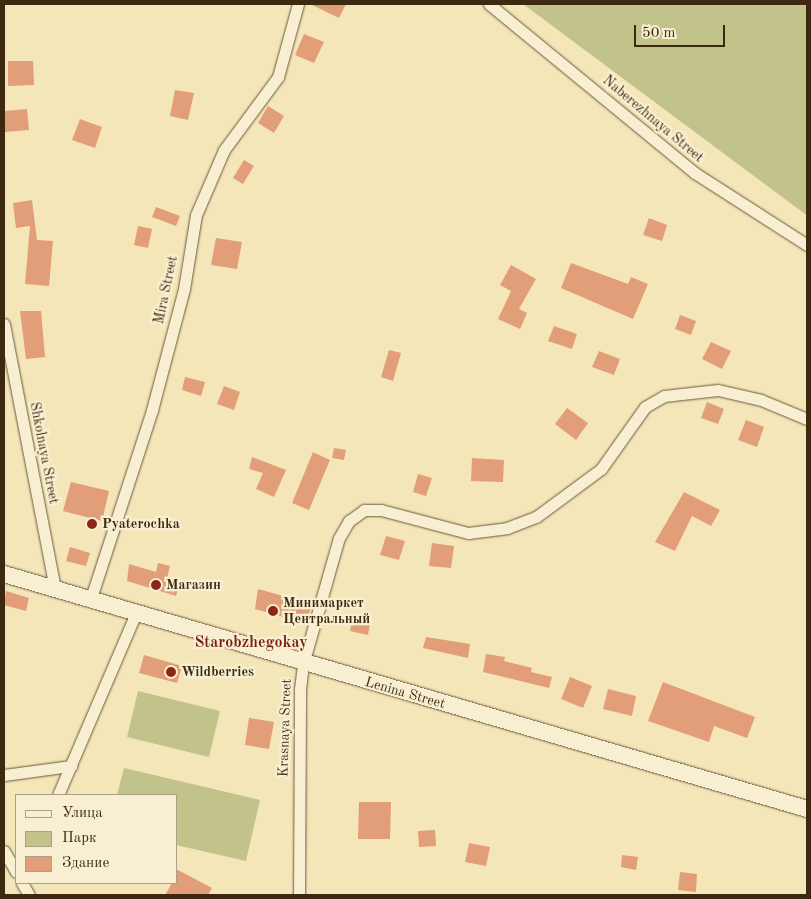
<!DOCTYPE html>
<meta charset="utf-8">
<style>
body{margin:0}
#map{position:relative;width:811px;height:899px;overflow:hidden;background:#f4e6b9;font-family:"Old Standard TT",serif}
div>[style]{position:absolute}
.green>*{inset:0;background:#c1c38b}
.building>*{inset:0;background:#e29e78}
.roads{filter:drop-shadow(0 0 1px #6b583a) drop-shadow(0 0 1px #6b583a)}
.street>*{height:11px;margin:-5.5px;padding:0 5.5px;transform-origin:5.5px;border-radius:5.5px;background:#f8efd2}
.secondary>*{height:16px;margin:-8px;padding:0 8px;transform-origin:8px;border-radius:8px;background:#f8efd2}
.dots>*{width:14px;height:14px;translate:-50% -50%;box-sizing:border-box;border:2px solid #f8efd2;border-radius:50%}
span{translate:-50% -50%;white-space:nowrap;text-align:center;line-height:1.15;-webkit-text-stroke:4.5px #f8efd2;paint-order:stroke}
.street-label{font-size:14px;color:#3d290f}
.poi-label{font-size:14px;color:#3d290f;font-weight:700}
.left{translate:0 -50%;text-align:left}
.quarter-label{font-size:16px;color:#7a1f14;font-weight:700}
.frame{position:absolute;inset:0;border:5px solid #3d290f;pointer-events:none}
.legend{position:absolute;left:15px;top:794px;width:162px;height:90px;box-sizing:border-box;background:#f8efd2;border:1px solid #ada084;margin:0;padding:6px 9px;list-style:none;font-size:15px;color:#3d290f}
.legend li{display:flex;align-items:center;gap:10px;height:25px}
.legend b{width:25px;border:1px solid #ada084}
.scale{position:absolute;left:634px;top:25px;width:91px;height:22px;box-sizing:border-box;border:2px solid #3d290f;border-top:0;padding-left:6px;font-size:15px;line-height:18px;white-space:nowrap;color:#3d290f;-webkit-text-stroke:4px #f8efd2;paint-order:stroke}
</style>
<div id="map">
<div class="green">
<i style="clip-path:polygon(523px 4px,807px 4px,807px 215px,805px 214px)"></i>
<i style="clip-path:polygon(138px 691px,220px 711px,209px 757px,127px 737px)"></i>
<i style="clip-path:polygon(124px 768px,260px 800px,246px 861px,176px 845px,176px 795px,117px 795px)"></i>
</div>
<div class="building">
<i style="clip-path:polygon(310px 4px,346px 4px,339px 18px)"></i>
<i style="clip-path:polygon(304px 34px,324px 42px,314px 63px,295px 55px)"></i>
<i style="clip-path:polygon(8px 61px,33px 61px,34px 85px,8px 86px)"></i>
<i style="clip-path:polygon(175px 90px,194px 93px,188px 120px,170px 116px)"></i>
<i style="clip-path:polygon(268px 106px,284px 116px,274px 133px,258px 123px)"></i>
<i style="clip-path:polygon(27px 109px,29px 130px,5px 132px,4px 111px)"></i>
<i style="clip-path:polygon(80px 119px,102px 127px,95px 148px,72px 140px)"></i>
<i style="clip-path:polygon(244px 160px,254px 166px,243px 184px,233px 178px)"></i>
<i style="clip-path:polygon(32px 200px,37px 240px,53px 241px,49px 286px,25px 284px,30px 226px,16px 228px,13px 203px)"></i>
<i style="clip-path:polygon(156px 207px,180px 216px,176px 226px,152px 217px)"></i>
<i style="clip-path:polygon(649px 218px,667px 225px,662px 241px,643px 235px)"></i>
<i style="clip-path:polygon(138px 226px,152px 229px,148px 248px,134px 245px)"></i>
<i style="clip-path:polygon(216px 238px,242px 242px,237px 269px,211px 265px)"></i>
<i style="clip-path:polygon(571px 263px,628px 284px,631px 277px,648px 284px,633px 319px,561px 288px)"></i>
<i style="clip-path:polygon(511px 265px,536px 279px,519px 309px,527px 313px,520px 329px,498px 319px,511px 291px,500px 285px)"></i>
<i style="clip-path:polygon(20px 311px,41px 311px,45px 357px,26px 359px)"></i>
<i style="clip-path:polygon(680px 315px,696px 321px,691px 335px,675px 329px)"></i>
<i style="clip-path:polygon(554px 326px,577px 334px,572px 349px,548px 341px)"></i>
<i style="clip-path:polygon(711px 342px,731px 351px,722px 369px,702px 359px)"></i>
<i style="clip-path:polygon(389px 350px,401px 353px,393px 381px,381px 377px)"></i>
<i style="clip-path:polygon(599px 351px,620px 359px,614px 375px,592px 367px)"></i>
<i style="clip-path:polygon(185px 377px,205px 382px,201px 396px,182px 390px)"></i>
<i style="clip-path:polygon(224px 386px,240px 392px,234px 410px,217px 404px)"></i>
<i style="clip-path:polygon(707px 402px,724px 409px,718px 424px,701px 418px)"></i>
<i style="clip-path:polygon(567px 408px,588px 423px,576px 440px,555px 424px)"></i>
<i style="clip-path:polygon(746px 420px,764px 427px,757px 447px,738px 440px)"></i>
<i style="clip-path:polygon(334px 448px,346px 450px,344px 460px,332px 458px)"></i>
<i style="clip-path:polygon(313px 452px,330px 460px,309px 510px,292px 503px)"></i>
<i style="clip-path:polygon(252px 457px,286px 470px,274px 497px,256px 489px,263px 473px,249px 469px)"></i>
<i style="clip-path:polygon(472px 458px,504px 460px,503px 482px,471px 481px)"></i>
<i style="clip-path:polygon(418px 474px,432px 478px,426px 496px,413px 492px)"></i>
<i style="clip-path:polygon(71px 482px,109px 491px,102px 521px,63px 511px)"></i>
<i style="clip-path:polygon(684px 492px,720px 510px,711px 526px,692px 516px,675px 551px,655px 542px)"></i>
<i style="clip-path:polygon(386px 536px,405px 541px,399px 560px,380px 555px)"></i>
<i style="clip-path:polygon(432px 543px,454px 546px,451px 568px,429px 566px)"></i>
<i style="clip-path:polygon(70px 547px,90px 553px,86px 566px,66px 561px)"></i>
<i style="clip-path:polygon(158px 563px,170px 566px,167px 578px,180px 582px,176px 596px,127px 581px,129px 564px,156px 572px)"></i>
<i style="clip-path:polygon(258px 589px,312px 604px,306px 623px,255px 609px)"></i>
<i style="clip-path:polygon(6px 591px,29px 598px,26px 611px,4px 605px)"></i>
<i style="clip-path:polygon(353px 614px,371px 618px,368px 635px,350px 631px)"></i>
<i style="clip-path:polygon(426px 637px,470px 644px,468px 658px,423px 648px)"></i>
<i style="clip-path:polygon(486px 654px,505px 657px,504px 661px,532px 668px,531px 672px,552px 677px,549px 688px,483px 672px)"></i>
<i style="clip-path:polygon(144px 655px,182px 666px,177px 683px,139px 673px)"></i>
<i style="clip-path:polygon(570px 677px,592px 686px,583px 708px,561px 699px)"></i>
<i style="clip-path:polygon(663px 682px,755px 717px,747px 738px,714px 726px,709px 742px,648px 721px)"></i>
<i style="clip-path:polygon(608px 689px,636px 696px,632px 716px,603px 709px)"></i>
<i style="clip-path:polygon(249px 718px,274px 722px,269px 749px,245px 745px)"></i>
<i style="clip-path:polygon(359px 802px,391px 802px,390px 839px,358px 839px)"></i>
<i style="clip-path:polygon(435px 830px,436px 846px,419px 847px,418px 831px)"></i>
<i style="clip-path:polygon(469px 843px,490px 847px,486px 866px,465px 862px)"></i>
<i style="clip-path:polygon(622px 855px,638px 857px,636px 870px,621px 867px)"></i>
<i style="clip-path:polygon(176px 869px,212px 888px,208px 895px,165px 895px,172px 883px,176px 883px)"></i>
<i style="clip-path:polygon(680px 872px,697px 874px,696px 892px,678px 890px)"></i>
</div>
<div class="roads">
<div class="street">
<i style="left:489px;top:4px;width:266px;rotate:39.4deg"></i>
<i style="left:695px;top:173px;width:133px;rotate:32.7deg"></i>
<i style="left:4px;top:324px;width:269px;rotate:79.1deg"></i>
<i style="left:91px;top:598px;width:198px;rotate:-72deg"></i>
<i style="left:152px;top:410px;width:125px;rotate:-75.2deg"></i>
<i style="left:184px;top:289px;width:75px;rotate:-80.8deg"></i>
<i style="left:196px;top:215px;width:71px;rotate:-66.7deg"></i>
<i style="left:224px;top:150px;width:91px;rotate:-53.5deg"></i>
<i style="left:278px;top:77px;width:76px;rotate:-74.7deg"></i>
<i style="left:4px;top:775px;width:68px;rotate:-7.7deg"></i>
<i style="left:58px;top:795px;width:200px;rotate:-66.8deg"></i>
<i style="left:4px;top:851px;width:24px;rotate:60deg"></i>
<i style="left:22px;top:883px;width:14px;rotate:60deg"></i>
<i style="left:299px;top:895px;width:206px;rotate:-89.7deg"></i>
<i style="left:300px;top:689px;width:25px;rotate:-83deg"></i>
<i style="left:303px;top:664px;width:131px;rotate:-74.1deg"></i>
<i style="left:339px;top:538px;width:20px;rotate:-60deg"></i>
<i style="left:349px;top:521px;width:19px;rotate:-36deg"></i>
<i style="left:364px;top:510px;width:17px"></i>
<i style="left:381px;top:510px;width:90px;rotate:14.8deg"></i>
<i style="left:468px;top:533px;width:39px;rotate:-7deg"></i>
<i style="left:507px;top:528px;width:31px;rotate:-21deg"></i>
<i style="left:536px;top:517px;width:81px;rotate:-36.4deg"></i>
<i style="left:601px;top:469px;width:76px;rotate:-54.6deg"></i>
<i style="left:645px;top:407px;width:22px;rotate:-30deg"></i>
<i style="left:664px;top:396px;width:54px;rotate:-6.3deg"></i>
<i style="left:718px;top:390px;width:44px;rotate:13.1deg"></i>
<i style="left:761px;top:400px;width:50px;rotate:22.4deg"></i>
</div>
<div class="secondary">
<i style="left:4px;top:574px;width:837px;rotate:16.31deg"></i>
</div>
</div>
<div class="dots">
<i style="left:92px;top:524px;background:#8f2418"></i>
<i style="left:156px;top:585px;background:#8f2418"></i>
<i style="left:273px;top:611px;background:#8f2418"></i>
<i style="left:171px;top:672px;background:#8f2418"></i>
</div>
<div class="street-label">
<span style="left:653px;top:119px;rotate:40deg">Naberezhnaya Street</span>
<span style="left:166px;top:290px;rotate:-78deg">Mira Street</span>
<span style="left:44px;top:453px;rotate:79deg">Shkolnaya Street</span>
<span style="left:405px;top:693px;rotate:16deg">Lenina Street</span>
<span style="left:285px;top:728px;rotate:-88deg">Krasnaya Street</span>
</div>
<div class="poi-label">
<span class="left" style="left:102px;top:524px">Pyaterochka</span>
<span class="left" style="left:166px;top:585px">Магазин</span>
<span class="left" style="left:283px;top:611px">Минимаркет<br>Центральный</span>
<span class="left" style="left:181px;top:672px">Wildberries</span>
</div>
<div class="quarter-label">
<span style="left:251px;top:643px">Starobzhegokay</span>
</div>
<div class="frame"></div>
<ul class="legend">
<li><b style="height:6px;background:#f8efd2"></b>Улица</li>
<li><b style="height:14px;background:#c1c38b"></b>Парк</li>
<li><b style="height:14px;background:#e29e78"></b>Здание</li>
</ul>
<div class="scale">50 m</div>
</div>
